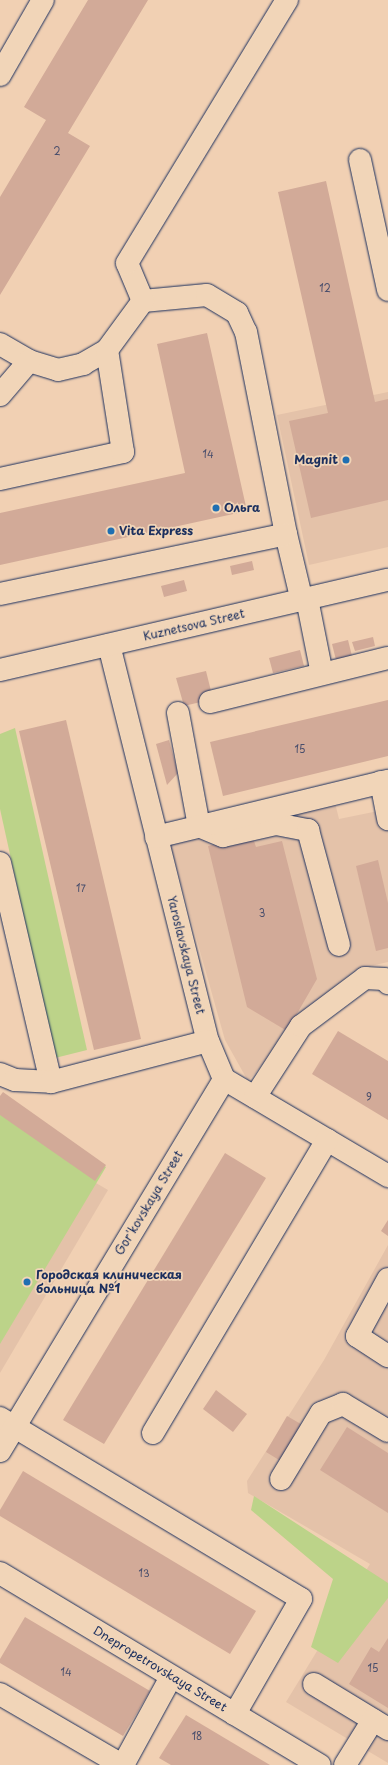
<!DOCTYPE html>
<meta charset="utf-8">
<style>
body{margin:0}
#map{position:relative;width:388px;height:1765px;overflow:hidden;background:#f1d0b3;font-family:"Playpen Sans",sans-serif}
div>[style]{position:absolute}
.built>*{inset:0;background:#e4c2a9}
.green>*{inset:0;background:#bcd389}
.building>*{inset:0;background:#d2aa98}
.roads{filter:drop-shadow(0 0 1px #1b2f5e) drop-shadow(0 0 1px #1b2f5e)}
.minor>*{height:22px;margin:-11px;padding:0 11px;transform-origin:11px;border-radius:11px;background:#f1d5b8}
.dots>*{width:11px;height:11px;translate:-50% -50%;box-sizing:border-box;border:2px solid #f1d5b8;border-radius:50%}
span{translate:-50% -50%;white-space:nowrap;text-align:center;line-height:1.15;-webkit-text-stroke:3.5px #f1d5b8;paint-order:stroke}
.number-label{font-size:10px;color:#494e6c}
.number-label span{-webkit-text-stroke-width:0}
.poi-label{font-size:12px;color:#1b2f5e;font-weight:700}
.right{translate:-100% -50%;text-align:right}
.left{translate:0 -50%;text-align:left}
.street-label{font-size:12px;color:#1b2f5e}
</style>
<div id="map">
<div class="built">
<i style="clip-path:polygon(388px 392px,388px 547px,309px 565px,277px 415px)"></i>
<i style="clip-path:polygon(335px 803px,339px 819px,388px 809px,388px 962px,371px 966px,302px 1020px,248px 1081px,225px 1040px,169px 841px)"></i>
<i style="clip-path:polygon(0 1127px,108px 1190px,0 1373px)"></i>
<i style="clip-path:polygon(388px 1245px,388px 1763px,286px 1702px,370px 1564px,248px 1493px,247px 1481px,324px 1360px)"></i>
</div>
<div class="green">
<i style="clip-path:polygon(15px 728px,87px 1050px,55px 1058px,0 809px,0 734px)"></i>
<i style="clip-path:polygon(0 1099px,106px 1167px,0 1344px)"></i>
<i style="clip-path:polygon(254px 1496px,388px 1583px,388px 1598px,338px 1663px,311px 1647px,333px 1579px,251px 1510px)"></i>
</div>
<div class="building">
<i style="clip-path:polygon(88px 0,148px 0,68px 133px,90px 146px,0 295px,0 197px,46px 120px,24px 107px)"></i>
<i style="clip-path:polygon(326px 181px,375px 402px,388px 399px,388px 500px,311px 518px,289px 421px,328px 413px,278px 192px)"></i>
<i style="clip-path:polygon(207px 333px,247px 511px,0 565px,0 513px,185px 473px,157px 344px)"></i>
<i style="clip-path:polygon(252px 561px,254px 570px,232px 575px,230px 566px)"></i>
<i style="clip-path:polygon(184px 580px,187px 591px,164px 597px,161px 586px)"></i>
<i style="clip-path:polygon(373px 637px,375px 646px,355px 651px,352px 642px)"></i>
<i style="clip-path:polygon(348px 640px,352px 656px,336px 660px,332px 644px)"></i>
<i style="clip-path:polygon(300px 650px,304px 666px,273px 673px,269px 658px)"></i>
<i style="clip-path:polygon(206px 671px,213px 699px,184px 706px,176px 678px)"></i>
<i style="clip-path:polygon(388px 700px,388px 756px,223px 796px,210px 742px)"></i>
<i style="clip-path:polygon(66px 720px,141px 1039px,94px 1050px,19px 731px)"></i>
<i style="clip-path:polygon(169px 740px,178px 773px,167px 785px,156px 744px)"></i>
<i style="clip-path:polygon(252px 835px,256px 847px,282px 841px,317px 979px,287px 1031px,247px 1007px,208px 846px)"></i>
<i style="clip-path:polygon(378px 860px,388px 903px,388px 948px,376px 951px,356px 866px)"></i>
<i style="clip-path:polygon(338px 1031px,388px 1061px,388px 1120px,312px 1074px)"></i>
<i style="clip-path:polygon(3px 1092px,106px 1165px,95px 1181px,0 1115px,0 1096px)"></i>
<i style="clip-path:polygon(225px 1153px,266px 1178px,104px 1444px,63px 1420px)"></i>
<i style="clip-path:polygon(388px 1220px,388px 1236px,381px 1231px)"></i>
<i style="clip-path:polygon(216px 1390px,247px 1414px,233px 1432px,203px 1409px)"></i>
<i style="clip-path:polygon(287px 1416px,306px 1427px,284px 1463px,266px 1452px)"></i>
<i style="clip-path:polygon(347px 1427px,388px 1453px,388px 1513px,320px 1470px)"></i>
<i style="clip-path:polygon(23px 1471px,256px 1611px,230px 1654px,0 1516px,0 1510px)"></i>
<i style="clip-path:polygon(25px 1617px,150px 1691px,123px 1736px,0 1663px,0 1659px)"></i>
<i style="clip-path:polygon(388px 1638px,388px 1708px,349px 1684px,371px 1647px,379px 1652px)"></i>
<i style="clip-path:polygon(186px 1715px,270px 1765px,171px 1765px,159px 1758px)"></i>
</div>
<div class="roads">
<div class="minor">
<i style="left:0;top:75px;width:86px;rotate:-60.2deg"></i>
<i style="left:360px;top:160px;width:133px;rotate:77.8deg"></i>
<i style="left:143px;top:301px;width:64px;rotate:-5.4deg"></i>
<i style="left:207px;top:295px;width:35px;rotate:31deg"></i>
<i style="left:237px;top:313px;width:21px;rotate:65deg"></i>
<i style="left:246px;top:332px;width:206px;rotate:78.8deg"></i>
<i style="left:286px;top:534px;width:69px;rotate:76.6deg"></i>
<i style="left:0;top:344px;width:34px;rotate:30deg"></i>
<i style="left:29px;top:361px;width:30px;rotate:17deg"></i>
<i style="left:58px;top:370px;width:26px;rotate:-13deg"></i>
<i style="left:83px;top:364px;width:28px;rotate:-30deg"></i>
<i style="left:107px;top:350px;width:61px;rotate:-53.7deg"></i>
<i style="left:143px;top:301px;width:41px;rotate:-112.8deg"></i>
<i style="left:127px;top:263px;width:308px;rotate:-58.7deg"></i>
<i style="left:0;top:395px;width:45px;rotate:-49.5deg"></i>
<i style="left:0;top:479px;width:126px;rotate:-12.4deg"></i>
<i style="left:123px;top:452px;width:103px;rotate:-98.9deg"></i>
<i style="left:0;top:594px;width:292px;rotate:-11.8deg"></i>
<i style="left:307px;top:599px;width:76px;rotate:78.7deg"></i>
<i style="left:109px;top:645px;width:408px;rotate:76deg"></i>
<i style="left:208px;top:1041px;width:41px;rotate:67.2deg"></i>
<i style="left:224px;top:1079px;width:191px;rotate:30.6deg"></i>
<i style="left:0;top:670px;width:398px;rotate:-13.1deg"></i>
<i style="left:210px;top:702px;width:183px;rotate:-13.9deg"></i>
<i style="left:178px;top:713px;width:115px;rotate:79.5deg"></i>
<i style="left:199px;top:826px;width:26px;rotate:23deg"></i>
<i style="left:223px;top:836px;width:54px;rotate:-12.8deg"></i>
<i style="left:276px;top:824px;width:33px;rotate:11deg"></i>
<i style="left:308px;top:830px;width:119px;rotate:74.9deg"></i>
<i style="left:381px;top:782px;width:38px;rotate:79deg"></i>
<i style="left:156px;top:837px;width:239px;rotate:-13.6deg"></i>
<i style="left:0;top:863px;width:225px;rotate:76.9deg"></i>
<i style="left:0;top:1074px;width:16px;rotate:22deg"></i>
<i style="left:15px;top:1080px;width:36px;rotate:3deg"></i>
<i style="left:51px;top:1082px;width:162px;rotate:-14.6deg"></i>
<i style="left:255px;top:1097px;width:85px;rotate:-57.1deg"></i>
<i style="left:301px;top:1026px;width:80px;rotate:-36.9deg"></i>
<i style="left:365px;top:978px;width:19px;rotate:3deg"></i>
<i style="left:384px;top:979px;width:6px;rotate:45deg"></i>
<i style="left:388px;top:1279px;width:65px;rotate:118.5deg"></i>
<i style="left:357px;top:1336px;width:37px;rotate:33deg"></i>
<i style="left:0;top:1418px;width:351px;rotate:31deg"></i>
<i style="left:301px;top:1599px;width:133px;rotate:119.9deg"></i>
<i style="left:153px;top:1433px;width:341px;rotate:-59.3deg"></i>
<i style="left:0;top:1451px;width:434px;rotate:-58.9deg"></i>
<i style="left:281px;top:1479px;width:77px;rotate:-58.8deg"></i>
<i style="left:321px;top:1413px;width:24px;rotate:-22deg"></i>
<i style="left:343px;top:1404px;width:52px;rotate:31deg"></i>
<i style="left:0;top:1573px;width:373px;rotate:31deg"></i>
<i style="left:314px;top:1684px;width:87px;rotate:31.3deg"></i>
<i style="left:0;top:1694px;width:141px;rotate:30.2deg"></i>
<i style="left:123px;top:1765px;width:100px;rotate:-61.4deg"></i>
<i style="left:345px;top:1765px;width:53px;rotate:-58.1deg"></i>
</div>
</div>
<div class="dots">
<i style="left:346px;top:460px;background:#1f6fb2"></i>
<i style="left:216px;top:508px;background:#1f6fb2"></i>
<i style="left:111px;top:531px;background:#1f6fb2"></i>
<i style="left:27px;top:1282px;background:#1f6fb2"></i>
</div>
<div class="number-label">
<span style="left:57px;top:151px">2</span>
<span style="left:325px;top:288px">12</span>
<span style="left:208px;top:454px">14</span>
<span style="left:300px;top:749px">15</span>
<span style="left:81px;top:888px">17</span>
<span style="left:262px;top:913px">3</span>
<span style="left:369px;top:1097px">9</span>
<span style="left:144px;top:1573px">13</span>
<span style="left:373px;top:1668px">15</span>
<span style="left:66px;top:1672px">14</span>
<span style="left:197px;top:1736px">18</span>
</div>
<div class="poi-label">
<span class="right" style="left:338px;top:460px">Magnit</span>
<span class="left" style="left:224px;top:508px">Ольга</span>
<span class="left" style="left:119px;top:531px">Vita Express</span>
<span class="left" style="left:36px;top:1282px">Городская клиническая<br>больница №1</span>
</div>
<div class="street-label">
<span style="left:194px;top:625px;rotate:-13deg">Kuznetsova Street</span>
<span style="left:186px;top:955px;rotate:76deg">Yaroslavskaya Street</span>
<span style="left:149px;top:1203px;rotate:-59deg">Gor'kovskaya Street</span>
<span style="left:160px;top:1669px;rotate:31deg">Dnepropetrovskaya Street</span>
</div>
</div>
